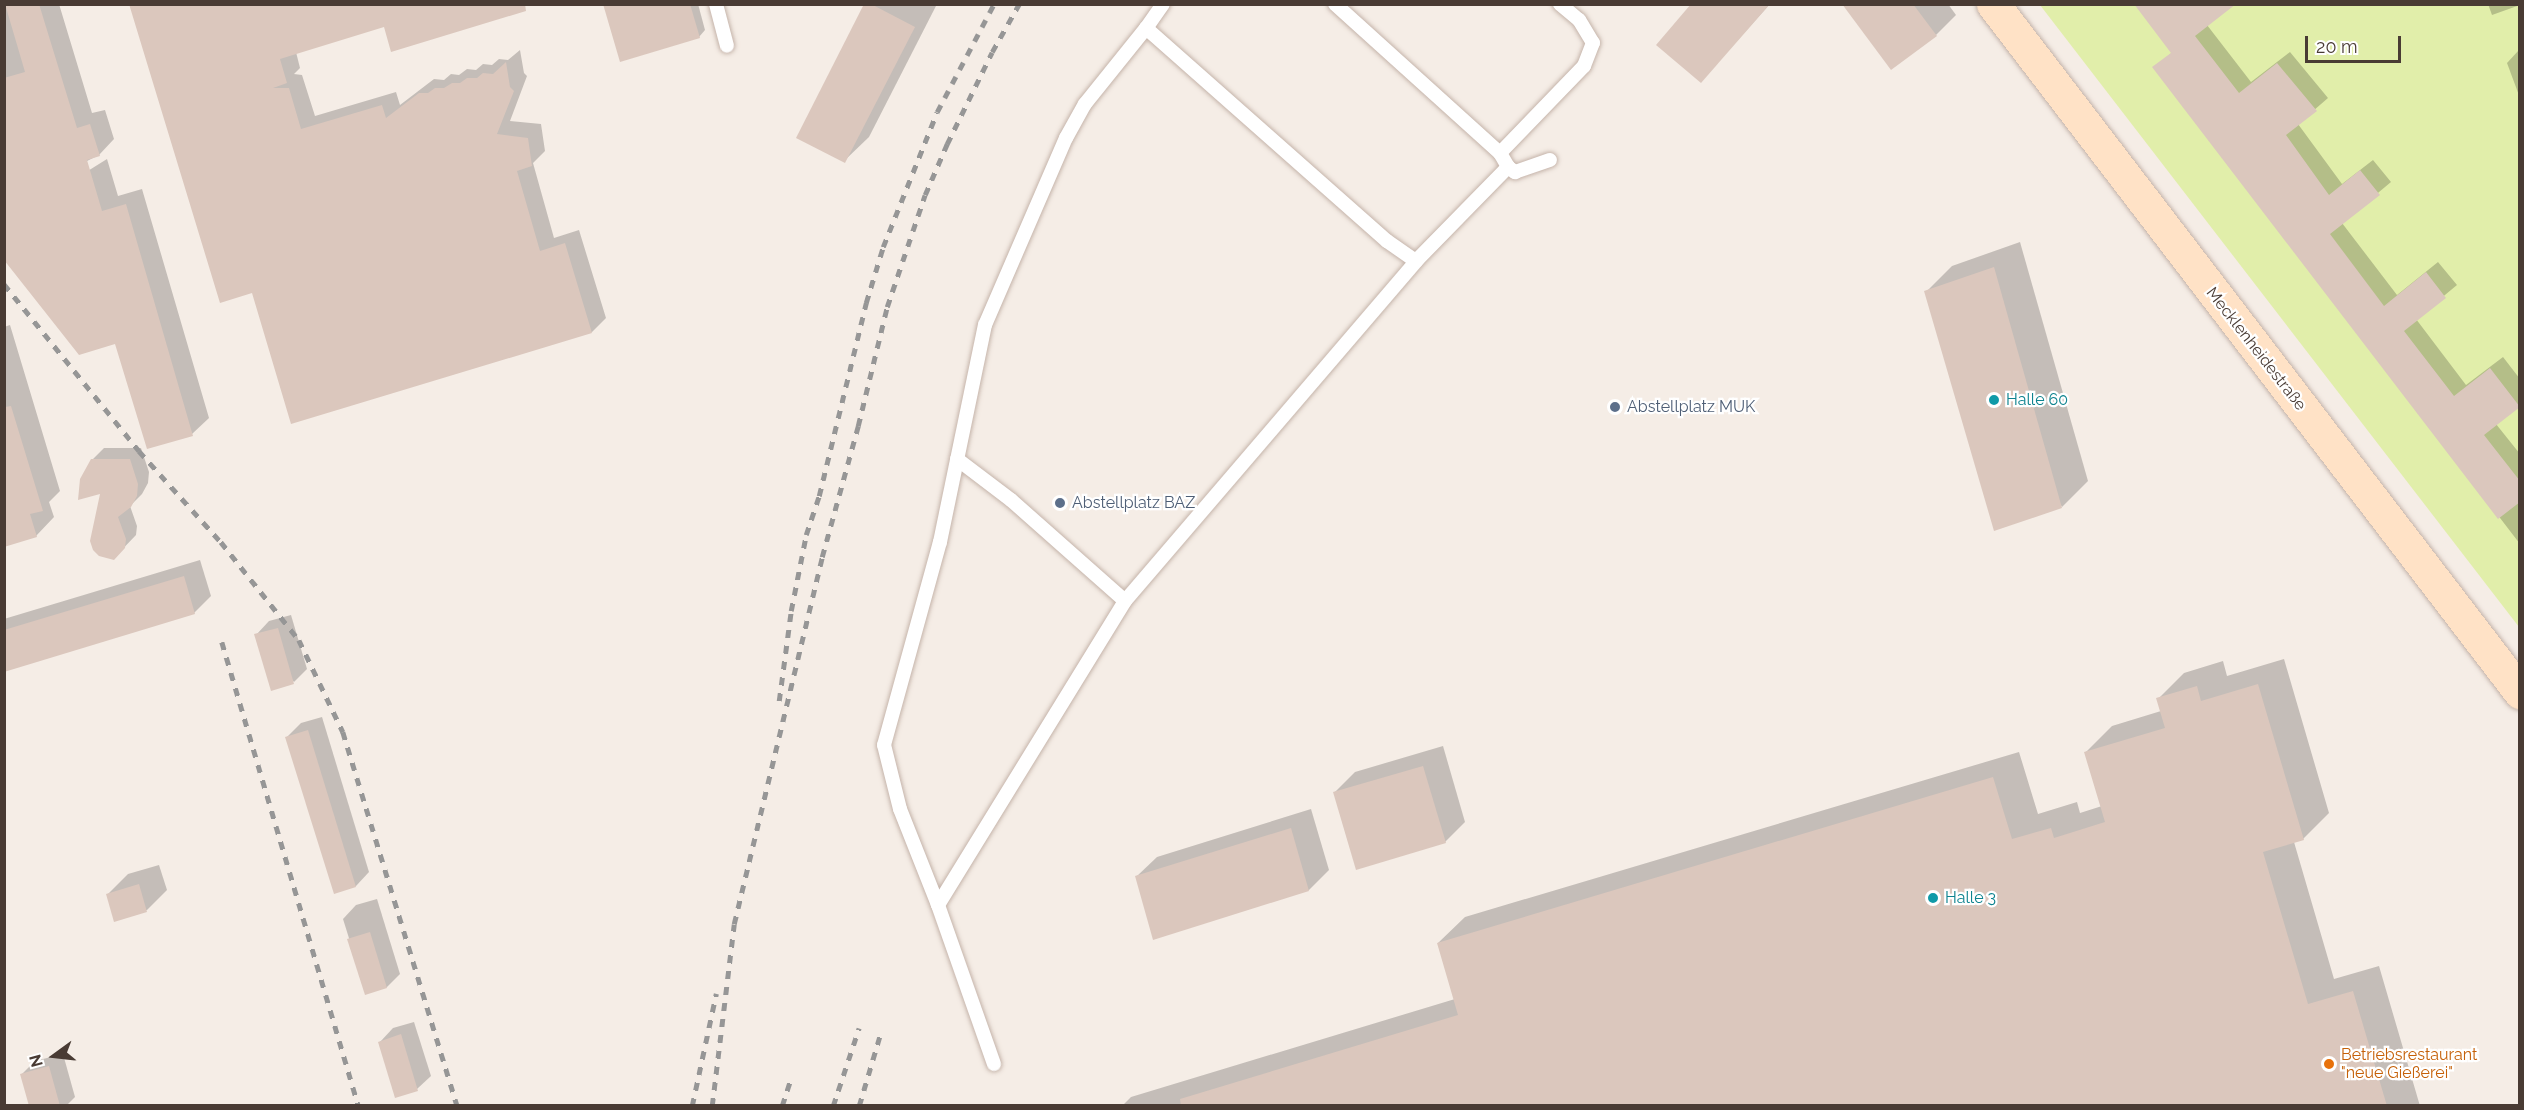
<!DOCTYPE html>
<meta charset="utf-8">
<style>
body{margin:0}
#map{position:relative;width:2524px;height:1110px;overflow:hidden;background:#f5ede6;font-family:Raleway,sans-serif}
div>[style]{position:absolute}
.green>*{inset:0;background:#e1eeaa}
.shadow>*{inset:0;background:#0003}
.building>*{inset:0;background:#dbc7bd}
.roads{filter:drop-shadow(0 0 2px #c5b4aa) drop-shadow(0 0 2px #c5b4aa)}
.service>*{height:14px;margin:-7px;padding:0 7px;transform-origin:7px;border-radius:7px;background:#fff}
.secondary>*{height:33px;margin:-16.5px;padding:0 16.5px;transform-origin:16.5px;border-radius:16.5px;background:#ffe2c6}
.rail>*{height:4.5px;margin-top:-2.25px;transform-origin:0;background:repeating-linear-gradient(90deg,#969696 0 8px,transparent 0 16px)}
.dots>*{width:16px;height:16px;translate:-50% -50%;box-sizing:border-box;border:3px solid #fff;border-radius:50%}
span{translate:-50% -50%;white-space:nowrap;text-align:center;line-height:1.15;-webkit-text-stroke:4.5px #fff;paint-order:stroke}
.street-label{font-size:16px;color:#493b34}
.culture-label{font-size:16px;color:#0d838f}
.left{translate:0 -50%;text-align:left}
.service-label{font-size:16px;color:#4e5e75}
.food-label{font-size:16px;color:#c56008}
.frame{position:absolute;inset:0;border:6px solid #493b34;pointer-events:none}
.north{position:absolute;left:24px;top:1026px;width:60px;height:60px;-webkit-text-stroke:4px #fff;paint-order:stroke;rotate:255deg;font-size:16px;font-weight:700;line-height:24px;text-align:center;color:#493b34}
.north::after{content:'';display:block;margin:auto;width:21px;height:27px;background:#493b34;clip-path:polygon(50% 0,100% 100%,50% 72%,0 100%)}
.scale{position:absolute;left:2305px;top:36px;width:96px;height:27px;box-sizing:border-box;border:3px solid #493b34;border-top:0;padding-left:8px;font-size:18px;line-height:21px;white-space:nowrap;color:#493b34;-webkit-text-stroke:4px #fff;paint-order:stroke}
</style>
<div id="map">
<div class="green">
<i style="clip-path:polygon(2040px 5px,2519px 5px,2519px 627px)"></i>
</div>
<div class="shadow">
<i style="clip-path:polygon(4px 4px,59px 4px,92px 113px,105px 110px,114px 139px,99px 155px,87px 161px,4px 186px)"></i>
<i style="clip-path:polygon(130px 4px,385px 25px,296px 52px,300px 68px,294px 74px,302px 75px,315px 116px,396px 92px,400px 105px,434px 79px,444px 80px,451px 74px,459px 75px,467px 69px,476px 70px,483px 64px,492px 65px,499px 59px,508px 60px,520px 50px,524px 73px,527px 76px,510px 121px,541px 124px,545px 151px,533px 163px,554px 238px,579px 230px,606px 318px,592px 332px,253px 291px)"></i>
<i style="clip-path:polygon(604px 4px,698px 4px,705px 30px,699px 37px)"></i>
<i style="clip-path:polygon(866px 4px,937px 4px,869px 137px,844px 161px)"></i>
<i style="clip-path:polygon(1693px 4px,1770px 4px,1701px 81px)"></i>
<i style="clip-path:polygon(1844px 4px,1948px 4px,1956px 15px,1936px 35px)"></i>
<i style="clip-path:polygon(2488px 4px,2520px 4px,2520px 5px,2492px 15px)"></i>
<i style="clip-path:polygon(2207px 25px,2251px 82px,2290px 52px,2328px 98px,2298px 124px,2342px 184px,2373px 160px,2391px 182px,2342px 223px,2397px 295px,2438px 262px,2457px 285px,2416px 319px,2466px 385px,2503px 357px,2520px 379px,2520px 406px,2496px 424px,2520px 454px,2520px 544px,2154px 67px)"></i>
<i style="clip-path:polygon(2519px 50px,2520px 50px,2520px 98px,2507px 63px)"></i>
<i style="clip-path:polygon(107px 159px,118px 196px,142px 189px,209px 418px,192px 434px,116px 342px,6px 222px)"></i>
<i style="clip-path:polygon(2020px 242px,2088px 481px,2062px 507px,1926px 292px,1952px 266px)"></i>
<i style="clip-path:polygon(10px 325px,60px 491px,49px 502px,54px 517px,36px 536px,4px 545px,4px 327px)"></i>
<i style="clip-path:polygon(104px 448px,141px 448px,149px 472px,148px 483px,142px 494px,130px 506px,137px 526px,136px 535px,114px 558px,102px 491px,92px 460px)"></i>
<i style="clip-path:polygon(200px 560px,211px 596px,194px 613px,4px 670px,4px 619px)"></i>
<i style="clip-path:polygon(291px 615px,307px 669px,294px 682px,256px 635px,269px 621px)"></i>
<i style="clip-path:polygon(2284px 659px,2329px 813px,2303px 839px,2294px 842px,2334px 979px,2379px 966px,2420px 1106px,1122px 1106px,1131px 1097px,1455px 999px,1438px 943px,1465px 917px,2019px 752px,2038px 814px,2077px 802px,2080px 813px,2102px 806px,2086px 752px,2112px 726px,2161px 711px,2158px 699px,2184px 673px,2223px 661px,2227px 676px)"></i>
<i style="clip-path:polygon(322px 717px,369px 872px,356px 886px,335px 892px,287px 737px,301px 723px)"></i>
<i style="clip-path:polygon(1443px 746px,1465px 822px,1445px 842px,1334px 793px,1355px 772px)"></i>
<i style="clip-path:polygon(1311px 809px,1329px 870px,1309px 890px,1136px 877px,1157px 857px)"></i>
<i style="clip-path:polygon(159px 865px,167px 890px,147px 910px,115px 920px,108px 894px,128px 874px)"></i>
<i style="clip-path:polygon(377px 899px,400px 974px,387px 987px,366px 993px,343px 919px,356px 905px)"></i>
<i style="clip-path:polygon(414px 1022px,431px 1076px,417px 1089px,380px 1042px,393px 1028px)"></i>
<i style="clip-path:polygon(63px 1054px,75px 1097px,66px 1106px,31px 1106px,22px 1074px,35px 1061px)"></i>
</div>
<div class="building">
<i style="clip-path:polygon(5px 4px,39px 4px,77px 128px,90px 124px,100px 156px,87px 160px,102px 211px,126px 204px,193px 436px,147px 449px,115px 344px,79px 355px,4px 260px,4px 78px,25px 72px)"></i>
<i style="clip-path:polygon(129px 4px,525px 4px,526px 11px,391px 52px,384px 27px,280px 59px,287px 83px,273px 88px,289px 88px,301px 129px,382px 105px,386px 118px,419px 93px,428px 93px,435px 88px,444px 88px,452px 83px,460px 83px,467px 78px,477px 78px,483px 73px,493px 74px,506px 62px,510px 87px,514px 91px,497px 134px,528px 138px,532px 166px,517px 171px,540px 251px,565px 243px,592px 333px,291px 424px,252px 293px,220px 303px)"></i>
<i style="clip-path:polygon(603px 4px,690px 4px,700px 38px,620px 62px)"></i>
<i style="clip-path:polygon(864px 4px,871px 4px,915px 27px,845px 163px,796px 138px)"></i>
<i style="clip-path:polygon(1691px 4px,1770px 4px,1701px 83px,1656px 45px)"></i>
<i style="clip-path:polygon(1842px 4px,1913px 4px,1937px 36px,1891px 70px)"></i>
<i style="clip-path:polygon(2134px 4px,2236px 4px,2195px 36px,2239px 93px,2277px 63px,2317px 111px,2286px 135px,2329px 195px,2360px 170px,2380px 195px,2330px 234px,2384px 306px,2426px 272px,2446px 298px,2404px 331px,2454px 396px,2490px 368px,2520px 407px,2484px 435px,2520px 481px,2520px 502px,2498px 519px,2152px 67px,2171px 53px)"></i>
<i style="clip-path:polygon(1994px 267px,2062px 508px,1994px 531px,1924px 291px)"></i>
<i style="clip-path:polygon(11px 406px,43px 511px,30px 514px,37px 537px,4px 547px,5px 407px)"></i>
<i style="clip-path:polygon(91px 459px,130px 459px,138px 484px,137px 496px,131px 507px,118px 517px,126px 539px,125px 548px,114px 560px,99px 556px,93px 550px,90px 541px,100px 494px,78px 500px,80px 479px)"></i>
<i style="clip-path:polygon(184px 576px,195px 614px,4px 672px,4px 630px)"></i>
<i style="clip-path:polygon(278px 628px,294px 684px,271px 691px,254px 634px)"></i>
<i style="clip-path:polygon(2258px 684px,2304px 840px,2263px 852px,2308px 1004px,2353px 991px,2387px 1106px,1181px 1106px,1180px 1099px,1458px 1015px,1437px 943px,1993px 777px,2012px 839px,2051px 828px,2054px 838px,2105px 822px,2084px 752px,2165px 728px,2156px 698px,2197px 686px,2201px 701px)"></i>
<i style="clip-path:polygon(308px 730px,356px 887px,334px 894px,285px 737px)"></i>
<i style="clip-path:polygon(1423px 766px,1446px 843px,1356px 870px,1333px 792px)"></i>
<i style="clip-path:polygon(1291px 828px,1309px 891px,1153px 940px,1135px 876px)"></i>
<i style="clip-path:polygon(139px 884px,147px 912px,114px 922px,106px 894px)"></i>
<i style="clip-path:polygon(370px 932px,387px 988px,365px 995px,347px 939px)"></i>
<i style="clip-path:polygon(401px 1034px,418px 1091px,395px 1098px,378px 1042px)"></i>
<i style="clip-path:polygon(49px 1066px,60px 1106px,29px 1106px,20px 1074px)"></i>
</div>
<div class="roads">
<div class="service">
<i style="left:716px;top:4px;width:43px;rotate:75.3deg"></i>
<i style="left:1163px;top:4px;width:29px;rotate:125deg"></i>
<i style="left:1146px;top:28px;width:322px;rotate:41.5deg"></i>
<i style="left:1387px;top:241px;width:35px;rotate:35deg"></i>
<i style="left:1416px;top:261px;width:132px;rotate:-45.6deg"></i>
<i style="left:1335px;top:4px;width:222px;rotate:42.1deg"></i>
<i style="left:1500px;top:153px;width:16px;rotate:60deg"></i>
<i style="left:1508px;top:167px;width:9px;rotate:36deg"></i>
<i style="left:1515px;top:172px;width:37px;rotate:-19deg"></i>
<i style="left:1500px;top:153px;width:121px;rotate:-46deg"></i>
<i style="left:1584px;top:66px;width:25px;rotate:-69deg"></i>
<i style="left:1593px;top:43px;width:27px;rotate:-121deg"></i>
<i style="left:1579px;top:20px;width:25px;rotate:-140deg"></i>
<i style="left:957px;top:459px;width:68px;rotate:37.2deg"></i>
<i style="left:1011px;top:500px;width:152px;rotate:41.5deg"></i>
<i style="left:938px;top:905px;width:357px;rotate:-58.4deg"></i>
<i style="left:1125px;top:601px;width:448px;rotate:-49.4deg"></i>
<i style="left:994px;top:1064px;width:169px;rotate:-109.4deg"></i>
<i style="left:938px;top:905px;width:103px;rotate:-111.6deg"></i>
<i style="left:900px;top:809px;width:66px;rotate:-104deg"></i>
<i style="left:884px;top:745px;width:211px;rotate:-74.6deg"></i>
<i style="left:940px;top:542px;width:222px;rotate:-78.3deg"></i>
<i style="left:985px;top:325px;width:204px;rotate:-66.6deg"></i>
<i style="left:1066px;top:138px;width:39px;rotate:-61deg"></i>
<i style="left:1085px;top:104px;width:97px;rotate:-51.2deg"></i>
</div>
<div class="secondary">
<i style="left:1993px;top:4px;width:867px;rotate:52.55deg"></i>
</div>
</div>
<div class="rail">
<i style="left:4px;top:284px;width:215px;rotate:51deg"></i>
<i style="left:139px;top:451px;width:122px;rotate:48deg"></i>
<i style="left:221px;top:542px;width:125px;rotate:51.5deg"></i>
<i style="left:299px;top:640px;width:102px;rotate:64.4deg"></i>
<i style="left:343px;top:732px;width:391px;rotate:73deg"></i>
<i style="left:222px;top:642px;width:484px;rotate:73.6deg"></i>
<i style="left:779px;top:701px;width:91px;rotate:-82.4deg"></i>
<i style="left:791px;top:611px;width:77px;rotate:-78.8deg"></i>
<i style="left:806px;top:535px;width:41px;rotate:-71.6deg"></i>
<i style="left:819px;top:496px;width:199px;rotate:-76.3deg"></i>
<i style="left:866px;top:303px;width:59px;rotate:-73.1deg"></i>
<i style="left:883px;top:247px;width:145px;rotate:-68.2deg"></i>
<i style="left:937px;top:112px;width:122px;rotate:-62.2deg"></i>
<i style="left:692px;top:1106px;width:115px;rotate:-77.9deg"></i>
<i style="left:712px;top:1106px;width:183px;rotate:-83.1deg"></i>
<i style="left:734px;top:924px;width:377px;rotate:-76.5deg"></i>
<i style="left:822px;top:557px;width:136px;rotate:-74.6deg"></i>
<i style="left:858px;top:426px;width:122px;rotate:-76.3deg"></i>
<i style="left:887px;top:307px;width:118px;rotate:-71.3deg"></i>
<i style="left:925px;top:195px;width:56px;rotate:-66.7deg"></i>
<i style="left:947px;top:144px;width:102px;rotate:-63.9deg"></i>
<i style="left:992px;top:52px;width:55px;rotate:-60.6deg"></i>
<i style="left:782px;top:1106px;width:26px;rotate:-72deg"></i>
<i style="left:833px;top:1106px;width:82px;rotate:-71.6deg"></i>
<i style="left:859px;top:1106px;width:74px;rotate:-73.5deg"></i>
</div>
<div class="dots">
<i style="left:1994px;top:400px;background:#0f9aa8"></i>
<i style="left:1615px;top:407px;background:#5c6f8a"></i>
<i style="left:1060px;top:503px;background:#5c6f8a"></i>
<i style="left:1933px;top:898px;background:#0f9aa8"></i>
<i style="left:2329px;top:1064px;background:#e8710a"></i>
</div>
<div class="street-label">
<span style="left:2256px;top:349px;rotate:52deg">Mecklenheidestraße</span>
</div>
<div class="culture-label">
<span class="left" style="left:2006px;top:400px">Halle 60</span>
<span class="left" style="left:1945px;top:898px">Halle 3</span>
</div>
<div class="service-label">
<span class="left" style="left:1627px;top:407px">Abstellplatz MUK</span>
<span class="left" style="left:1072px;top:503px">Abstellplatz BAZ</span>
</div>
<div class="food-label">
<span class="left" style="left:2341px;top:1064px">Betriebsrestaurant<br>"neue Gießerei"</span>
</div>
<div class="frame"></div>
<div class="north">N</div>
<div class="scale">20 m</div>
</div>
